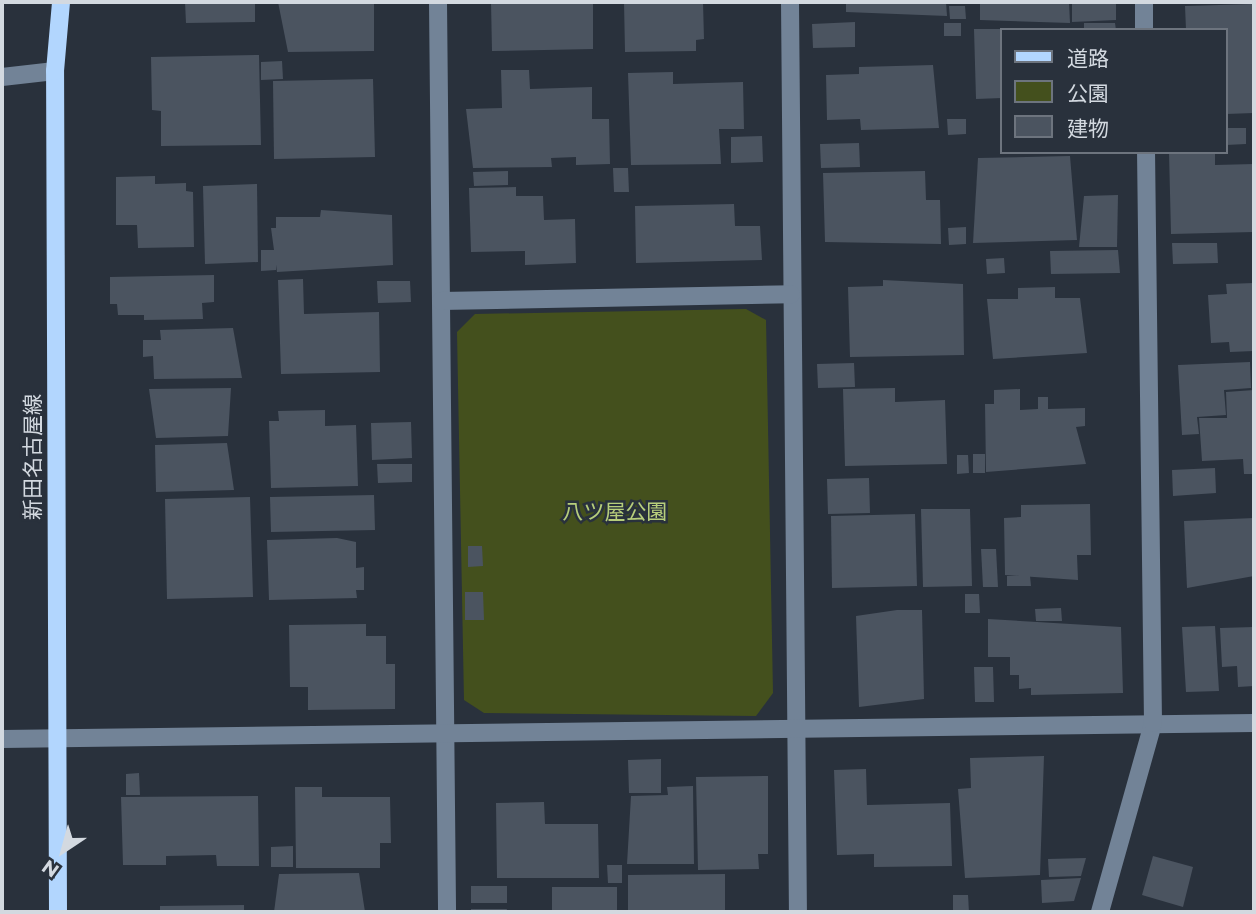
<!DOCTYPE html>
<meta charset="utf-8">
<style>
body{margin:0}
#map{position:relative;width:1256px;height:914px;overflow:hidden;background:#29313c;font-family:Montserrat,"Noto Sans JP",sans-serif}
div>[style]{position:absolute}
.green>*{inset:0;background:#44501d}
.building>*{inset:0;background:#4b5460}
.minor>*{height:18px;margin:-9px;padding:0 9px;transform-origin:9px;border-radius:9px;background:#728397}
.major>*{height:18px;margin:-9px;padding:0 9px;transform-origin:9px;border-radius:9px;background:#b2d6fe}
span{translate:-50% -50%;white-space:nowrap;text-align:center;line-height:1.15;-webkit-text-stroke:5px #29313c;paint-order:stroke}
.street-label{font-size:21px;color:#d3d9e0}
.park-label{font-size:21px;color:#b7ce7b}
.frame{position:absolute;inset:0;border:4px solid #d3d9e0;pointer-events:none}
.legend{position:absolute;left:1000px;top:28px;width:228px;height:126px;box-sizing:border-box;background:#29313c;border:2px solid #6d747e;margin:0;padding:9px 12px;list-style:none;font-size:21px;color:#d3d9e0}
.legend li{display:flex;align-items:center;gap:14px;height:35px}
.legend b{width:35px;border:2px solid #6d747e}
.north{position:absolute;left:28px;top:816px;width:70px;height:70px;-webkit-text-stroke:5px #29313c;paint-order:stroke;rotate:216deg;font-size:19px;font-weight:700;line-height:28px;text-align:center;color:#d3d9e0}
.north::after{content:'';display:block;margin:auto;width:24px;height:32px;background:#d3d9e0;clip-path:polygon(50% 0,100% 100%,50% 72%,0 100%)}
</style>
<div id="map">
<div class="green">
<i style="clip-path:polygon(746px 309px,766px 320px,773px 693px,756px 716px,484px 713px,464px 700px,457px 332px,475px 314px)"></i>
</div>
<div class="building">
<i style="clip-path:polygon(185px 2px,255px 2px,255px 22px,186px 23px)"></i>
<i style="clip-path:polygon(278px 2px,374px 2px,374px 51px,288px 52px)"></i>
<i style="clip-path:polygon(491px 2px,593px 2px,593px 49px,492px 51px)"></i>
<i style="clip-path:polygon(624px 2px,703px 2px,704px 39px,696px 40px,696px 51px,625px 52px)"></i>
<i style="clip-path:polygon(846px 2px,946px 2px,947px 16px,846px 12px)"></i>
<i style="clip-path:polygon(980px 2px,1069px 2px,1070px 23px,980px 20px)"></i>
<i style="clip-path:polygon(1072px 2px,1116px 2px,1116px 20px,1072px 22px)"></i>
<i style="clip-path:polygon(1254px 4px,1254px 113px,1226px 114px,1226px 30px,1186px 30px,1185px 6px)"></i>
<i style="clip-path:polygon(949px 6px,965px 6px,966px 19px,950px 19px)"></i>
<i style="clip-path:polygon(855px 22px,855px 47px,813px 48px,812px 24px)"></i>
<i style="clip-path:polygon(944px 23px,961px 23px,961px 36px,944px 36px)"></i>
<i style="clip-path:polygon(1084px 23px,1115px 23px,1116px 30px,1084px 30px)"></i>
<i style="clip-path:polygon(974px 29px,1002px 29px,1002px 98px,976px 99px)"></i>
<i style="clip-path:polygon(259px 55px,261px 145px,161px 146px,161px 111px,152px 110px,151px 57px)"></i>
<i style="clip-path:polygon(282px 61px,283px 79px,261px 80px,261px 62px)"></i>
<i style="clip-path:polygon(933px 65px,939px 128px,861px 130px,860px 119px,827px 120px,826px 75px,859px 74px,859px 67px)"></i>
<i style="clip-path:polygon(501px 70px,529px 70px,530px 89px,592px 87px,592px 119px,609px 119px,610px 164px,576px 165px,576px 157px,551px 158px,552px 167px,473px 168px,466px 109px,502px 108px)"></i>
<i style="clip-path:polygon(673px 72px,673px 84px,743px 82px,744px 129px,719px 129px,721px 164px,631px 165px,628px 73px)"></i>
<i style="clip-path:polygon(373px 79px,375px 157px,274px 159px,273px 81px)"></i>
<i style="clip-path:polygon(947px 119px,966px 119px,966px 134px,948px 135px)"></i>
<i style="clip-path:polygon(1226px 128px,1246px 128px,1246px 144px,1226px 145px)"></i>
<i style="clip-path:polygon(762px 136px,763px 162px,731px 163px,731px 137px)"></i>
<i style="clip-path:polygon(859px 143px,860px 167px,821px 168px,820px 144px)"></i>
<i style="clip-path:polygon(1169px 152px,1215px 152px,1215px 165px,1254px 164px,1254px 232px,1171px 234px)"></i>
<i style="clip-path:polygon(1070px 156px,1077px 240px,973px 243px,978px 158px)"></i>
<i style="clip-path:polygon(613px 168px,628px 168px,629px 192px,614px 192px)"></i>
<i style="clip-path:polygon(508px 171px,508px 185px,474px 186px,473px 172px)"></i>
<i style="clip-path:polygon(925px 171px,926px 200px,940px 200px,941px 244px,825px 242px,823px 173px)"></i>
<i style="clip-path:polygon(155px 176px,155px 184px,186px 183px,186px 191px,193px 192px,194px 247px,138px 248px,137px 225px,116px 225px,116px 177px)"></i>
<i style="clip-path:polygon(257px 184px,258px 262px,205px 264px,203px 186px)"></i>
<i style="clip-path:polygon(516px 187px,516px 196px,543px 196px,544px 220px,575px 219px,576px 263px,525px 265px,525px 251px,471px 252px,469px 188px)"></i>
<i style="clip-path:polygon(1118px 195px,1117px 247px,1079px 247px,1084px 196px)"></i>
<i style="clip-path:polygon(734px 204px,735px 226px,760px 226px,762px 260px,636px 263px,635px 206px)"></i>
<i style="clip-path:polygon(321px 210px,392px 215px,393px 265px,277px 272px,271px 228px,276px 228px,276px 217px,320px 217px)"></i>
<i style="clip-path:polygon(966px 227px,966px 244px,949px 245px,948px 228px)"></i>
<i style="clip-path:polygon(1172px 243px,1217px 243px,1218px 263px,1173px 264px)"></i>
<i style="clip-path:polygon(261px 250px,276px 250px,276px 270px,261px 271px)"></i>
<i style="clip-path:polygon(1118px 250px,1120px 273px,1051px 274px,1050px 251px)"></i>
<i style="clip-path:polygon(1004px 258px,1005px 273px,987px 274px,986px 259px)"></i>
<i style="clip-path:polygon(214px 275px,214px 302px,202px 303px,203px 319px,144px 320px,144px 315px,118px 315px,117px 304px,110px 304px,110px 277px)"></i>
<i style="clip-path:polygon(303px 279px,304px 314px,379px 312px,380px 372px,281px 374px,278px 280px)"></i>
<i style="clip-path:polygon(883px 280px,963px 284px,964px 355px,850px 357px,848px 287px,883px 286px)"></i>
<i style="clip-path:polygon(377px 281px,410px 281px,411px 302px,378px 303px)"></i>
<i style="clip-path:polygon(1254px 283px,1254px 351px,1230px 352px,1229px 342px,1211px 343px,1208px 295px,1227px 294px,1226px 284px)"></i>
<i style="clip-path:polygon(1055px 287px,1055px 298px,1080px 298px,1087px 353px,993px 359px,987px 299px,1018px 299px,1018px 288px)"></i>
<i style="clip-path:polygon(233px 328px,242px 378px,154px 379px,153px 356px,143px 357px,143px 340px,161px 340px,160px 330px)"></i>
<i style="clip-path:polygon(1250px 362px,1251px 388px,1224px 390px,1226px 415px,1197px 417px,1199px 434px,1182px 435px,1178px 365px)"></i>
<i style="clip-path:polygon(854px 363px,855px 387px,818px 388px,817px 364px)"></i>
<i style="clip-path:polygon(231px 388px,228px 436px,156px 438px,149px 389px)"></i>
<i style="clip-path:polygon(895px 388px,895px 402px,945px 400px,947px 464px,845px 466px,843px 389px)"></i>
<i style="clip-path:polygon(1020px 389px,1020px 410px,1038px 409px,1038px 397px,1048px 397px,1048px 409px,1085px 408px,1085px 426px,1076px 427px,1086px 464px,986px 472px,985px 404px,994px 404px,994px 390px)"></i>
<i style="clip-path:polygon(1254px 390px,1254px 474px,1244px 474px,1243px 459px,1202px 461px,1199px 418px,1227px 418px,1226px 392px)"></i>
<i style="clip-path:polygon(325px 410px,325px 426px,356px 425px,358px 486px,271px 488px,269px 421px,279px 421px,278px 411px)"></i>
<i style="clip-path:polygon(411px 422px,412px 458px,372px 460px,371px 423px)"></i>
<i style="clip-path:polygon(227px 443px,234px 490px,156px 492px,155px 445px)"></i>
<i style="clip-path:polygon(973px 454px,985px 454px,985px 473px,973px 473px)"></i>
<i style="clip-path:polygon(957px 455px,968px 455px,969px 473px,957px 474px)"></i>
<i style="clip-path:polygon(377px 464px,412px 464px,412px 482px,378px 483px)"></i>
<i style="clip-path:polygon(1215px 468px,1216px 493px,1173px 496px,1172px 470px)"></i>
<i style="clip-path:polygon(869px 478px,870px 513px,828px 514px,827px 479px)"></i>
<i style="clip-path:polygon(374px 495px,375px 530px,271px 532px,270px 497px)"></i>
<i style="clip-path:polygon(250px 497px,253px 597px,167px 599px,165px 499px)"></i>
<i style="clip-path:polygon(1090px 504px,1091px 555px,1077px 555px,1078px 580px,1005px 575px,1004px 518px,1021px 517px,1021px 505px)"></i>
<i style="clip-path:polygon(921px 509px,970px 509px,972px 586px,923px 587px)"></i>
<i style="clip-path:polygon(915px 514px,917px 586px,832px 588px,831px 516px)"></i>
<i style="clip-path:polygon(1254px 518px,1254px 576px,1187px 588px,1184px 521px)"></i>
<i style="clip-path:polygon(337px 538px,356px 542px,356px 568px,364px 567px,364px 590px,356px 590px,357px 598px,269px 600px,267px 540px)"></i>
<i style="clip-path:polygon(468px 546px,482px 546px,483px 566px,468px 567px)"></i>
<i style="clip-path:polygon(981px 549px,996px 549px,998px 587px,983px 587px)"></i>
<i style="clip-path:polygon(1007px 576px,1030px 576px,1031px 586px,1007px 586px)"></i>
<i style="clip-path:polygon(465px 592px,483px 592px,484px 620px,465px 620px)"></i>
<i style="clip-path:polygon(965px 594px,979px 594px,980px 613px,965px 613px)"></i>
<i style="clip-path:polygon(1061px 608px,1062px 621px,1036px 621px,1035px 609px)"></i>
<i style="clip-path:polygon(897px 610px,922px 610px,924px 699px,859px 707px,856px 616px)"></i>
<i style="clip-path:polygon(988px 619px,1121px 627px,1123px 693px,1031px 695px,1031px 688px,1019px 689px,1019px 675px,1010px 675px,1010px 657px,988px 657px)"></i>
<i style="clip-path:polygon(366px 624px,366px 636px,386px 636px,386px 664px,395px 664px,395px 709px,308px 710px,308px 687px,290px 687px,289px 625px)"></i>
<i style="clip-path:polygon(1215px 626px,1219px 691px,1186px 692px,1182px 627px)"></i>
<i style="clip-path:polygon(1254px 627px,1254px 686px,1238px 687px,1237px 666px,1222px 667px,1220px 628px)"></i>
<i style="clip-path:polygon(974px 667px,993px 667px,994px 702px,975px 702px)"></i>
<i style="clip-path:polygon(1044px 756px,1040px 875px,965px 878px,958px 789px,971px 788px,970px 758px)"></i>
<i style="clip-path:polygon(661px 759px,661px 793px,629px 793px,628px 760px)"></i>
<i style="clip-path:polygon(866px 769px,867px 805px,950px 803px,952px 866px,874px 867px,874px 854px,837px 855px,834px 770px)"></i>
<i style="clip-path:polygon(139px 773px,140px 795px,126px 795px,126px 774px)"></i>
<i style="clip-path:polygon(768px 776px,768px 854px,758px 854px,759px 869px,698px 870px,696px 777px)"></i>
<i style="clip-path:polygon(693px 786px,694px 864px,627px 864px,631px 796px,668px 795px,667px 787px)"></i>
<i style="clip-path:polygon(295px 787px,322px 787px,322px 797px,390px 797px,391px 843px,380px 843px,380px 868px,296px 868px)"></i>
<i style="clip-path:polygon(258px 796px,259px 866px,217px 866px,216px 855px,166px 856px,166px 865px,123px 865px,121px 797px)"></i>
<i style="clip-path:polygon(544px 802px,545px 824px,598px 824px,599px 878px,497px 878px,496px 803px)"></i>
<i style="clip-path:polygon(293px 846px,293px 867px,271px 867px,271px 847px)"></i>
<i style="clip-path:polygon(1153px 856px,1193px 867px,1183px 907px,1142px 895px)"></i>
<i style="clip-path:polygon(1086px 858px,1081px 876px,1049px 877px,1048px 859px)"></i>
<i style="clip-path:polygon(607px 865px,622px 865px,622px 883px,608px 883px)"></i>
<i style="clip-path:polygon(359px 873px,365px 912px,274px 912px,279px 874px)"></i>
<i style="clip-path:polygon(725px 874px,725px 912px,628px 912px,628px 875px)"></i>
<i style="clip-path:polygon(1081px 878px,1074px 901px,1042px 903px,1041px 880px)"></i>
<i style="clip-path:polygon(471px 886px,507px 886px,507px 903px,471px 903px)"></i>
<i style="clip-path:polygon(552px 887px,617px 887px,617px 912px,552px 912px)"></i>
<i style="clip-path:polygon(953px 895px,968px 895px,969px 912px,953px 912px)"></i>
<i style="clip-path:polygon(244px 905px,244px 912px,160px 912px,160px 906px)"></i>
<i style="clip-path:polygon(471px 909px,507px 909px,506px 912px,471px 912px)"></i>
</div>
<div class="minor">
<i style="left:438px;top:2px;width:910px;rotate:89.43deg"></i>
<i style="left:790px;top:2px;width:910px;rotate:89.5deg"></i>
<i style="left:1144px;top:2px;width:28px;rotate:90deg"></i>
<i style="left:2px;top:77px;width:53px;rotate:-6.5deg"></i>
<i style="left:441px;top:301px;width:350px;rotate:-1.1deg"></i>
<i style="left:2px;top:739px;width:1252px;rotate:-0.73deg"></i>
<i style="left:1100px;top:912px;width:196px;rotate:-74.3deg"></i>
<i style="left:1153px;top:723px;width:571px;rotate:-90.7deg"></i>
</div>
<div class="major">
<i style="left:58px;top:912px;width:841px;rotate:-90.2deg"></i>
<i style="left:55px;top:71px;width:69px;rotate:-85deg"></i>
</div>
<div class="street-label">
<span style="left:33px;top:457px;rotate:-90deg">新田名古屋線</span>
</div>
<div class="park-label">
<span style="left:615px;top:512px">八ツ屋公園</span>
</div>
<div class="frame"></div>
<ul class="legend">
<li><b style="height:9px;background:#b2d6fe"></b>道路</li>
<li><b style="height:19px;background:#44501d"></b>公園</li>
<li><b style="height:19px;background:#4b5460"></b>建物</li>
</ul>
<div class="north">N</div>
</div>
